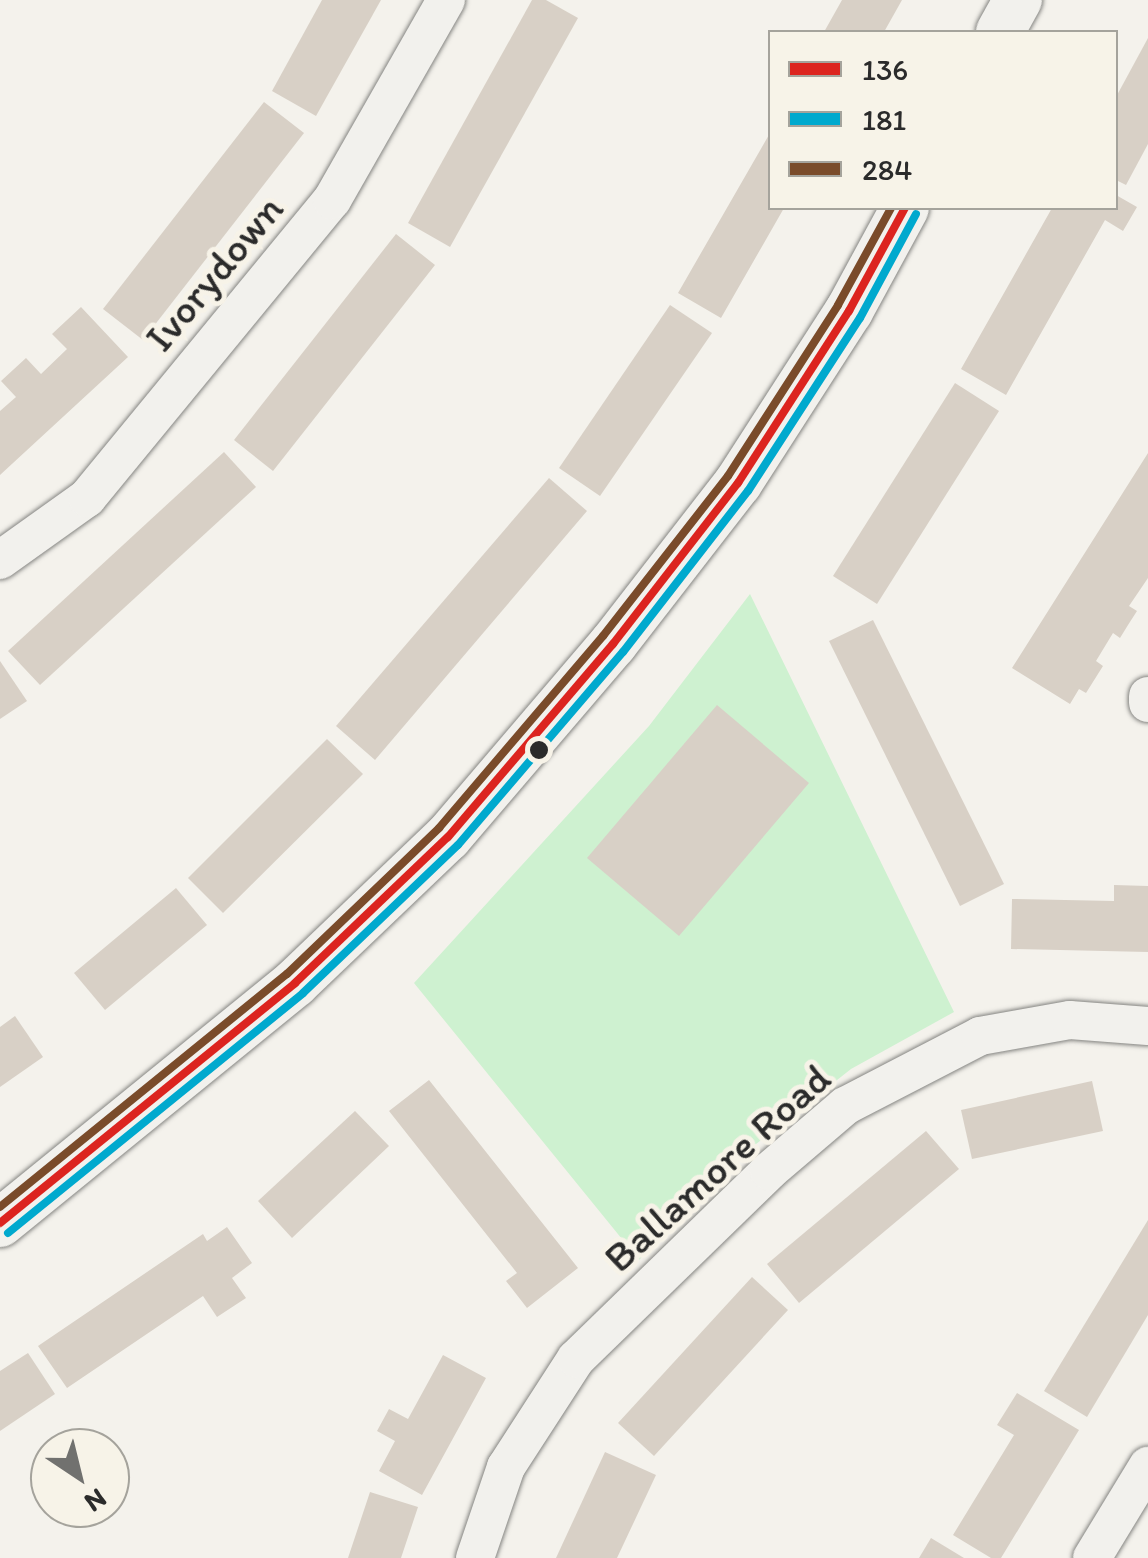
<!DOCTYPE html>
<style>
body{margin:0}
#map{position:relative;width:1148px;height:1558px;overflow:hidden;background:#f4f2ec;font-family:Itim,sans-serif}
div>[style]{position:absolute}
.green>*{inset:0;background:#cef1d0}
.building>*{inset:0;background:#d8d0c6}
.roads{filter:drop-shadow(0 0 2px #858582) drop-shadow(0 0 2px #858582)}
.minor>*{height:38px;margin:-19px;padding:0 19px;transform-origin:19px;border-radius:19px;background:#f2f1ed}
.tertiary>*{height:48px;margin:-24px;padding:0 24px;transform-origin:24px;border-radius:24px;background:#f2f1ed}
.bus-1>*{height:8px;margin:-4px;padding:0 4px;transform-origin:4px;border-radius:4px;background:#dc241f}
.bus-2>*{height:8px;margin:-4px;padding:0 4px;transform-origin:4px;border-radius:4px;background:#00a9ce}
.bus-3>*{height:8px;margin:-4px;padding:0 4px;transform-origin:4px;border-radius:4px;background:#7a4b2a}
.dots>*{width:28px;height:28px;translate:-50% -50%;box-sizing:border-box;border:5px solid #f7f3e8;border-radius:50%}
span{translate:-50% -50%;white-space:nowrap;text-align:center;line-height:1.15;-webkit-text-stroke:10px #f7f3e8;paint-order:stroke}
.street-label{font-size:42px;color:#2b2b2b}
.legend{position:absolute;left:768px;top:30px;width:350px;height:180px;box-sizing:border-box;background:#f7f3e8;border:2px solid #a5a39c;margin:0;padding:12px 18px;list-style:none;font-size:30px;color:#2b2b2b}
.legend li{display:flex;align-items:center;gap:20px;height:50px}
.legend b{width:50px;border:2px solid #a5a39c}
.north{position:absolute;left:30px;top:1428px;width:100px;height:100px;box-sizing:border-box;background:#f7f3e8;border:2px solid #a5a39c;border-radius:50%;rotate:145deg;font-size:28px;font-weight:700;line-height:40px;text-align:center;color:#2b2b2b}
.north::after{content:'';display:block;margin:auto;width:35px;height:45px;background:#71716f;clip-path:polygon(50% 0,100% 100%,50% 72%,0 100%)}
</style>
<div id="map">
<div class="green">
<i style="clip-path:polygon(750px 594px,954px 1012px,851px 1069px,737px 1159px,639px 1260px,414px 983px,649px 726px)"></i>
</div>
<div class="building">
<i style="clip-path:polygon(322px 0,381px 0,316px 116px,272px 91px)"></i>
<i style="clip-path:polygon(532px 0,546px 0,578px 18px,450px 247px,408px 223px)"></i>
<i style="clip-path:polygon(842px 0,902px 0,884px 32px,824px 32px)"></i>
<i style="clip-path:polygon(1148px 38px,1148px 144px,1126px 185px,1116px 180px,1116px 97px)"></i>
<i style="clip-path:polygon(264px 102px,304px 133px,143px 340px,103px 309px)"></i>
<i style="clip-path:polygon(770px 133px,770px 208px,784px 208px,721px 318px,678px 293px)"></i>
<i style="clip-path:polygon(1116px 195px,1137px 207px,1123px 231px,1105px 220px,1006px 395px,961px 369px,1052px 208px,1116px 208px)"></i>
<i style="clip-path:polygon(396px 234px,435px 265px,273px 471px,234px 440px)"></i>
<i style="clip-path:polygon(670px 305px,712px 333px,600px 496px,559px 468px)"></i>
<i style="clip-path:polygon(81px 307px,128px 357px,0 475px,0 411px,16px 397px,1px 381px,26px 358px,41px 374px,67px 349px,52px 334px)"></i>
<i style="clip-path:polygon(955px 383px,999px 411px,877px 604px,833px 576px)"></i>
<i style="clip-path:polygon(224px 452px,256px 487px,40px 685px,8px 651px)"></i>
<i style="clip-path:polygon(1148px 453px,1148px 578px,1129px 606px,1137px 611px,1128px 625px,1120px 638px,1113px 633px,1096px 661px,1103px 666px,1086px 693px,1079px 689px,1070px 704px,1012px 668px)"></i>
<i style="clip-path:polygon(549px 478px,587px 511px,375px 760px,336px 726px)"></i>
<i style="clip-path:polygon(873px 620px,1004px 884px,960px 906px,829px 641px)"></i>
<i style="clip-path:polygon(0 661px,27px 701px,0 719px)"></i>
<i style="clip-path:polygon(717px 705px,809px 783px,679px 936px,587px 858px)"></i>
<i style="clip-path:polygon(327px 739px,363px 774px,223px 913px,188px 878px)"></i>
<i style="clip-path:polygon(1114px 885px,1148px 886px,1148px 952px,1011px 949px,1012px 899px,1114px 901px)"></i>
<i style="clip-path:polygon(176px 888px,207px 925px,105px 1010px,74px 973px)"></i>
<i style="clip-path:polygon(15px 1016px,43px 1057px,0 1087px,0 1027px)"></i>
<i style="clip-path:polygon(429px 1080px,578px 1268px,527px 1308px,506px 1281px,517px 1273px,389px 1111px)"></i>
<i style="clip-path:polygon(1092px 1081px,1103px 1131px,972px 1159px,961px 1110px)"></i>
<i style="clip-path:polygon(355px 1111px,389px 1146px,292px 1238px,258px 1201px)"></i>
<i style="clip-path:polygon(926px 1131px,959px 1169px,799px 1303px,767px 1264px)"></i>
<i style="clip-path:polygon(1148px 1220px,1148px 1315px,1087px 1417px,1044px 1391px)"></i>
<i style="clip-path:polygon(227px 1227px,252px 1263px,232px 1278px,246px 1298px,217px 1317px,203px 1296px,67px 1388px,38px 1346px,203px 1234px,207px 1241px)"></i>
<i style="clip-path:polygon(752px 1277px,788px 1310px,654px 1456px,618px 1423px)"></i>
<i style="clip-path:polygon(28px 1353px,55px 1394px,0 1431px,0 1371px)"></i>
<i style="clip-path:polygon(443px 1355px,486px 1378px,422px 1495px,379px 1471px,395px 1441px,377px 1431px,389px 1409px,408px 1419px)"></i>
<i style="clip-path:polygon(1017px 1393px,1079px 1430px,1001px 1558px,991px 1558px,953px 1535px,1014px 1435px,997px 1425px)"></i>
<i style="clip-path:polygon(605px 1452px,656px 1475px,617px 1558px,556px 1558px)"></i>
<i style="clip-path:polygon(370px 1492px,418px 1507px,401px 1558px,348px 1558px)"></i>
<i style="clip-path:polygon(931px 1538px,964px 1558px,919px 1558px)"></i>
</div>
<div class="roads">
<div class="minor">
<i style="left:0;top:560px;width:107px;rotate:-35.5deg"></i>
<i style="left:87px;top:498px;width:386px;rotate:-50.6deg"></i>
<i style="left:332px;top:200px;width:230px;rotate:-60.3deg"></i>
<i style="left:1148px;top:696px;width:7px;rotate:90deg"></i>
<i style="left:475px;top:1558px;width:96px;rotate:-71.2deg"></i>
<i style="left:506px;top:1467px;width:129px;rotate:-57.1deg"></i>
<i style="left:576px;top:1359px;width:269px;rotate:-44.2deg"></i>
<i style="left:769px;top:1171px;width:100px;rotate:-40.5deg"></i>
<i style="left:845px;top:1106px;width:152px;rotate:-27.4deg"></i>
<i style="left:980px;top:1036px;width:91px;rotate:-10.1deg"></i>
<i style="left:1070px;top:1020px;width:78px;rotate:4.4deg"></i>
<i style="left:1092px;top:1558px;width:108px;rotate:-58.7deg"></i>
</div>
<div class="tertiary">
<i style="left:1000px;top:32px;width:37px;rotate:-61deg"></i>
<i style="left:0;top:1223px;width:380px;rotate:-39.1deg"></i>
<i style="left:295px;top:983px;width:211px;rotate:-43.7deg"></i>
<i style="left:448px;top:837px;width:254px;rotate:-49.5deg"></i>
<i style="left:613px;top:644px;width:204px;rotate:-52.2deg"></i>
<i style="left:738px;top:483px;width:205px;rotate:-57.2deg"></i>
<i style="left:849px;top:311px;width:117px;rotate:-61.5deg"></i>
</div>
</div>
<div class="bus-1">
<i style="left:0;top:1223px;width:380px;rotate:-39.1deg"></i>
<i style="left:295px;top:983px;width:211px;rotate:-43.7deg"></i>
<i style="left:448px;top:837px;width:254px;rotate:-49.5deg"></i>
<i style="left:613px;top:644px;width:204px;rotate:-52.2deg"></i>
<i style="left:738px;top:483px;width:205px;rotate:-57.2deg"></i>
<i style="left:849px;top:311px;width:117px;rotate:-61.5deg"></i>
</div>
<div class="bus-2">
<i style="left:8px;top:1233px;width:380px;rotate:-39.1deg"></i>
<i style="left:303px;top:993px;width:214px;rotate:-43.7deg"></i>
<i style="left:458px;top:845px;width:254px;rotate:-49.5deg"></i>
<i style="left:623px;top:652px;width:204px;rotate:-52.2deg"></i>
<i style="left:748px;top:491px;width:206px;rotate:-57.1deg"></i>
<i style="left:860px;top:318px;width:118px;rotate:-61.7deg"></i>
</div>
<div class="bus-3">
<i style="left:0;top:1207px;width:370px;rotate:-39.1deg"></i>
<i style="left:287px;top:974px;width:211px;rotate:-43.8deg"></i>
<i style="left:439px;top:828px;width:253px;rotate:-49.5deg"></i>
<i style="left:603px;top:636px;width:203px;rotate:-52deg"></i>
<i style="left:728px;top:476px;width:203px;rotate:-57.2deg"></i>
<i style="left:838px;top:305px;width:111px;rotate:-61.3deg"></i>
</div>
<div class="dots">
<i style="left:539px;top:750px;background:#2b2b2b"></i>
</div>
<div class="street-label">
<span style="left:214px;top:273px;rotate:-50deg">Ivorydown</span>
<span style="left:717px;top:1168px;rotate:-42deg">Ballamore Road</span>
</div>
<ul class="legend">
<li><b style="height:12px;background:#dc241f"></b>136</li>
<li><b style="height:12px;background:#00a9ce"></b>181</li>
<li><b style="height:12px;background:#7a4b2a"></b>284</li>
</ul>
<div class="north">N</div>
</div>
